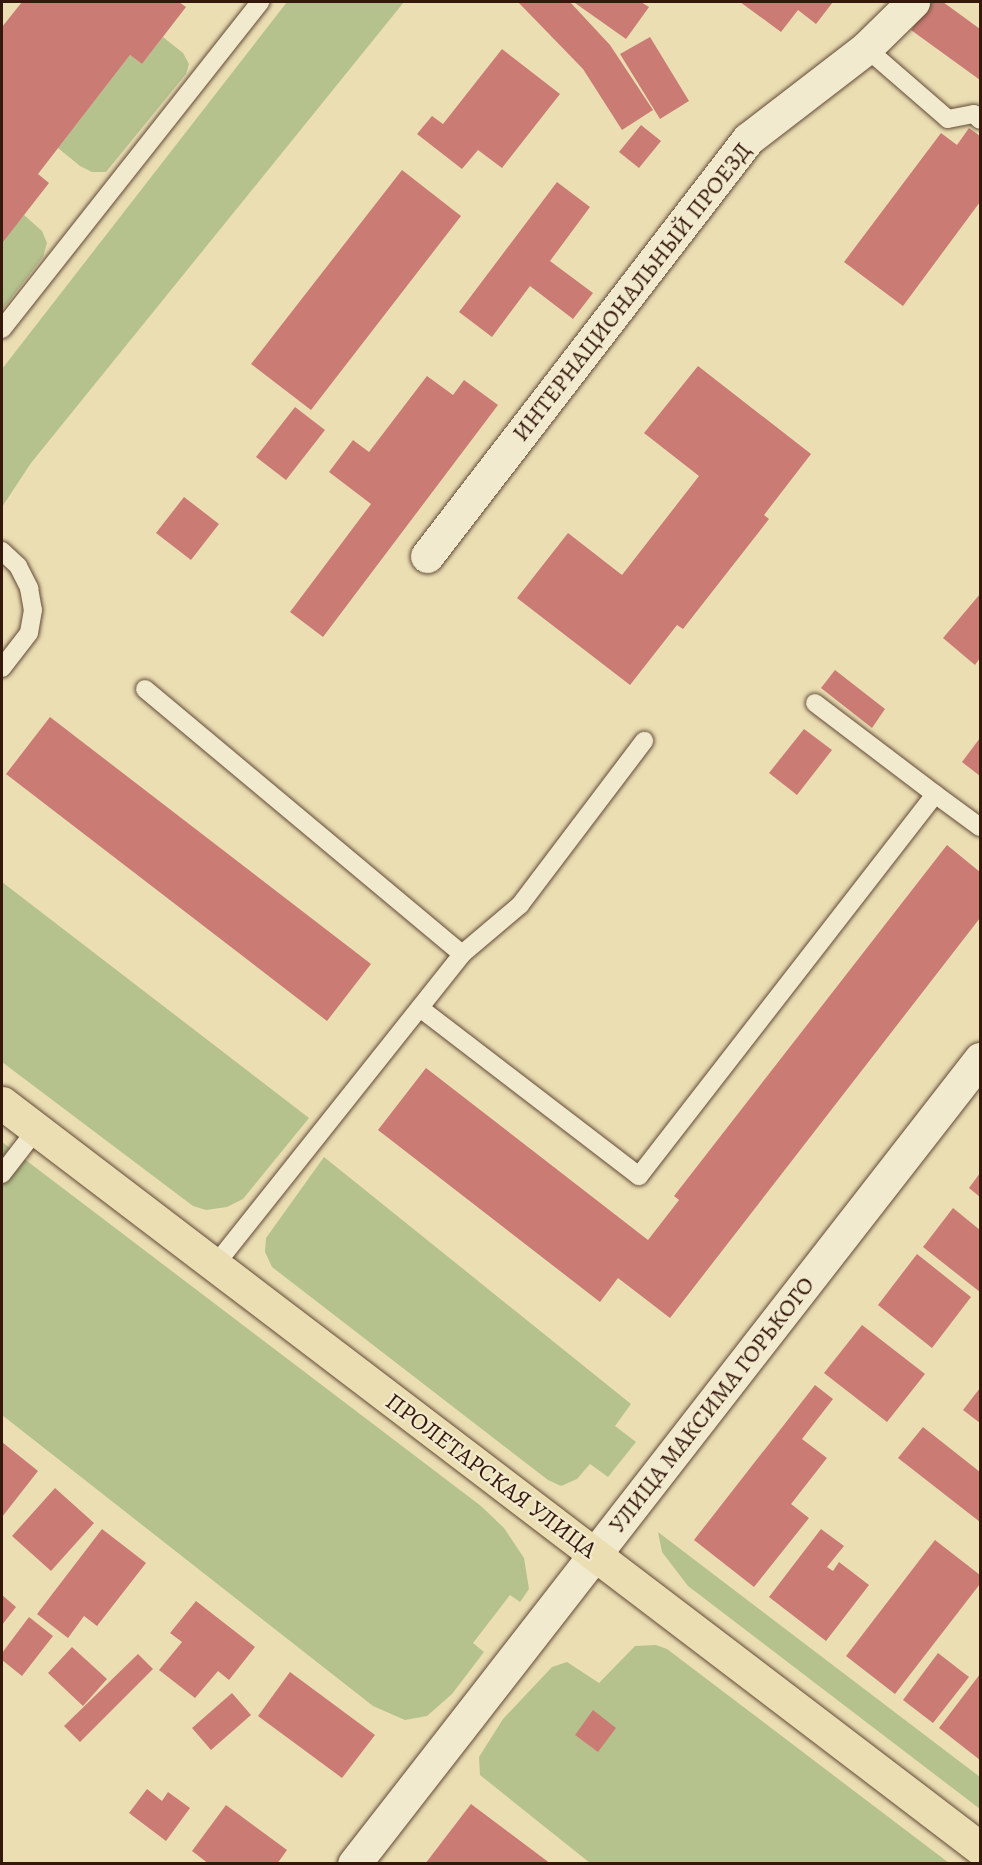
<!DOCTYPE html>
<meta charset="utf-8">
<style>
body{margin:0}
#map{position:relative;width:982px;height:1865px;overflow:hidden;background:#ebdeb3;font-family:Alegreya,serif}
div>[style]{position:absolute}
.green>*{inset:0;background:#b5c28e}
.building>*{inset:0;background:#ca7c74}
.roads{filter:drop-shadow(0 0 2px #624a36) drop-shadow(0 0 2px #624a36)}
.lane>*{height:18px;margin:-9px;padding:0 9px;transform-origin:9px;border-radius:9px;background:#f2eace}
.street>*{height:33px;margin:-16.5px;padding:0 16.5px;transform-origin:16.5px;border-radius:16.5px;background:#f2eace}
.primary>*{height:33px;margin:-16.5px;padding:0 16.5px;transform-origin:16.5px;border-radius:16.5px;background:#ebdeb3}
span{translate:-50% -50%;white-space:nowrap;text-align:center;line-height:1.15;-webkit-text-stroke:4.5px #f2eace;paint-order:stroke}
.street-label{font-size:24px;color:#35180c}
.frame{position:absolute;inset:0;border:3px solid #35180c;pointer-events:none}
</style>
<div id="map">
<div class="green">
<i style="clip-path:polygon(287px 2px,404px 2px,31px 463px,2px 507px,2px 369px)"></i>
<i style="clip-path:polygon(163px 37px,183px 53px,189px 64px,186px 74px,106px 172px,92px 172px,80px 166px,58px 148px,130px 55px,142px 64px)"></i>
<i style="clip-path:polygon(24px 215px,42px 231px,47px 243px,43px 257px,2px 310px,2px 241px)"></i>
<i style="clip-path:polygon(2px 882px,309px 1118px,243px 1199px,227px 1207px,206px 1210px,193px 1206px,2px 1062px)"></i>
<i style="clip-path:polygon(2px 1142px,481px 1506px,504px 1528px,524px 1558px,529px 1589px,520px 1602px,510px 1595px,473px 1643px,484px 1652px,452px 1694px,427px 1716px,405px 1720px,373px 1706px,2px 1415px)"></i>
<i style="clip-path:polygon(324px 1157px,631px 1404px,615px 1426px,636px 1442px,608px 1477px,590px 1464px,577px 1479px,561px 1486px,548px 1480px,272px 1267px,265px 1252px,266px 1238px)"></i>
<i style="clip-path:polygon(658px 1532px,980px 1777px,980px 1809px,688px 1586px,662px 1552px)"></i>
<i style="clip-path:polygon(656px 1645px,667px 1649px,949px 1863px,590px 1863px,480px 1775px,479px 1757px,503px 1719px,552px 1667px,567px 1662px,599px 1683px,635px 1646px)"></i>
</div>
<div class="building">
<i style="clip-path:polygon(22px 2px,179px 2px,186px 7px,142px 64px,130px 55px,38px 174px,49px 183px,3px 242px,2px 27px)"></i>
<i style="clip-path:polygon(518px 2px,570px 2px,610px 45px,653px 110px,622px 130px,583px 69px)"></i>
<i style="clip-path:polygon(641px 2px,649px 7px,626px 39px,575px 3px)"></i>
<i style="clip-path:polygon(740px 2px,833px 2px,816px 24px,798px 10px,781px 32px)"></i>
<i style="clip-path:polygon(931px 2px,943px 2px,980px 29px,980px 80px,911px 30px)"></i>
<i style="clip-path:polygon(650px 37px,689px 101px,660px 119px,620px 54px)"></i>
<i style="clip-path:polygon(502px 49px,560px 94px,502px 168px,478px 150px,462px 169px,417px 134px,432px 116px,443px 124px)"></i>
<i style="clip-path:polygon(641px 125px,661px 141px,639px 168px,619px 152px)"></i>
<i style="clip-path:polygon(969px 128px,980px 136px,980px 202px,903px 306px,844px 262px,941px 133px,957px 145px)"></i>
<i style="clip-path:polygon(402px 170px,461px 216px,311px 410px,251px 364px)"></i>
<i style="clip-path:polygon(557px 182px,590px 207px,550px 261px,593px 293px,573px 319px,530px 286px,492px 337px,459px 312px)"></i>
<i style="clip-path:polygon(698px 366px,811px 454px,764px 515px,769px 519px,683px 629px,677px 625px,630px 685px,517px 598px,568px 533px,622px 575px,699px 476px,644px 433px)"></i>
<i style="clip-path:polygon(427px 376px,453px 395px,464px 380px,498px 405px,323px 637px,290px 612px,371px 504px,329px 472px,353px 440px,369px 452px)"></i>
<i style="clip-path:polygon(295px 407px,325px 430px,286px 480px,256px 457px)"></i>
<i style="clip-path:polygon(184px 497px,219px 524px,191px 560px,156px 533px)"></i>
<i style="clip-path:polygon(980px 594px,980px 658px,975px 665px,943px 638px)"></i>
<i style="clip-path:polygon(835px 670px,885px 709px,872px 728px,821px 688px)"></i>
<i style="clip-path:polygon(50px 717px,371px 964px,327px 1021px,6px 774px)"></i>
<i style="clip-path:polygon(804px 729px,832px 750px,797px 795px,769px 773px)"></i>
<i style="clip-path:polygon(980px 738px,980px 776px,962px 762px)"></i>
<i style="clip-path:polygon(947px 845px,980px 872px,980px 918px,670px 1318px,618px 1278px,600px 1302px,378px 1130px,426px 1068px,648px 1240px,679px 1200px,674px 1196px)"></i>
<i style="clip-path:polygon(980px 1173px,980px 1197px,969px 1188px)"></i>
<i style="clip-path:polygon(953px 1208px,980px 1230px,980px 1292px,923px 1247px)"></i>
<i style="clip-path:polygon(917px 1254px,971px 1297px,932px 1348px,878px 1305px)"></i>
<i style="clip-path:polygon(862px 1325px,925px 1374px,887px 1422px,824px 1373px)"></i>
<i style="clip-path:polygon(815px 1385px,833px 1399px,802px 1439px,827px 1458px,791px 1504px,809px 1518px,754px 1587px,694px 1540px)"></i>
<i style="clip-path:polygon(980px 1388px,980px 1423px,963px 1410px)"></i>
<i style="clip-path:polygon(923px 1427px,980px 1472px,980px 1522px,898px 1458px)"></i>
<i style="clip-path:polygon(2px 1442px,38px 1471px,2px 1517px)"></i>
<i style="clip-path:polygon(55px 1488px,94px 1523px,51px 1571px,12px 1536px)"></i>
<i style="clip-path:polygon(102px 1529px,146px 1563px,97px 1626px,84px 1616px,68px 1638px,37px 1614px)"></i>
<i style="clip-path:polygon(821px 1529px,844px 1546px,827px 1567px,833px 1571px,839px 1562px,869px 1585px,826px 1641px,769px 1597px)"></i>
<i style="clip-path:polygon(935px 1540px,980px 1575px,980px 1584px,895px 1694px,846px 1656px)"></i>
<i style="clip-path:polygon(2px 1595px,16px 1607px,2px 1625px)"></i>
<i style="clip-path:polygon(196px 1601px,255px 1647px,229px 1680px,218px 1671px,195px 1698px,159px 1670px,182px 1642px,170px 1633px)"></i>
<i style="clip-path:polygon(29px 1617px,53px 1636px,22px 1676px,2px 1660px,2px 1653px)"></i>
<i style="clip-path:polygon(72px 1647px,107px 1679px,83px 1706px,48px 1673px)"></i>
<i style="clip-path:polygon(938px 1653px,969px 1677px,933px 1723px,903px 1700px)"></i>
<i style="clip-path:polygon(138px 1654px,153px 1669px,80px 1742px,64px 1726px)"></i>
<i style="clip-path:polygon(290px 1672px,375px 1735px,342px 1778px,258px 1716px)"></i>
<i style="clip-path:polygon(980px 1674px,980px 1760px,939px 1728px)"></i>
<i style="clip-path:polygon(232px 1693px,251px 1715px,211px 1750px,192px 1728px)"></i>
<i style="clip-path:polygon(593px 1710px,616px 1728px,598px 1752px,575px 1735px)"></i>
<i style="clip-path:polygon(147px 1789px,162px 1801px,168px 1792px,190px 1808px,166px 1841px,129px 1813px)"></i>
<i style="clip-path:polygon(471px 1804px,551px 1864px,425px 1864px)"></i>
<i style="clip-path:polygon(226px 1805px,287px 1850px,277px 1864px,209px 1864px,192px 1851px)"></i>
</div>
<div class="roads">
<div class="lane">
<i style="left:866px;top:48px;width:108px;rotate:40.9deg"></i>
<i style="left:948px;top:119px;width:26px;rotate:-11deg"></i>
<i style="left:974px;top:114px;width:8px;rotate:45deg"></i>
<i style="left:2px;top:329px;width:417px;rotate:-51.7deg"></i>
<i style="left:2px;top:551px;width:22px;rotate:43deg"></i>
<i style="left:18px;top:566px;width:25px;rotate:63deg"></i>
<i style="left:29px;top:588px;width:22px;rotate:80deg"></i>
<i style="left:33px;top:610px;width:23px;rotate:100deg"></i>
<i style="left:29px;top:633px;width:44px;rotate:127.6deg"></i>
<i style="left:145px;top:689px;width:413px;rotate:39.9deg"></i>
<i style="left:815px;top:703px;width:151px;rotate:37.2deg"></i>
<i style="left:420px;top:1008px;width:276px;rotate:37.5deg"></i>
<i style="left:639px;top:1176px;width:483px;rotate:-52.2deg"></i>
<i style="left:935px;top:794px;width:56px;rotate:36.3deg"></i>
<i style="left:2px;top:1174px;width:56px;rotate:-52.3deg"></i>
<i style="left:215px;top:1265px;width:397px;rotate:-51.5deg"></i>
<i style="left:462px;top:954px;width:76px;rotate:-40.2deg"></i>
<i style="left:520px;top:905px;width:206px;rotate:-52.9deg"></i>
</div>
<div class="street">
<i style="left:427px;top:556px;width:526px;rotate:-52.41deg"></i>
<i style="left:748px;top:139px;width:149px;rotate:-37.6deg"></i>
<i style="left:866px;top:48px;width:66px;rotate:-44.4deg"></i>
<i style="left:354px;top:1864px;width:1020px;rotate:-52.13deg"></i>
</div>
<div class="primary">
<i style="left:2px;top:1103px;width:1229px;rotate:37.3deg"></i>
</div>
</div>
<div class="street-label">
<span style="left:632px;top:292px;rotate:-52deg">ИНТЕРНАЦИОНАЛЬНЫЙ ПРОЕЗД</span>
<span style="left:712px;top:1405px;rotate:-52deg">УЛИЦА МАКСИМА ГОРЬКОГО</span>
<span style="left:491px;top:1476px;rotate:37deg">ПРОЛЕТАРСКАЯ УЛИЦА</span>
</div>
<div class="frame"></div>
</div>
